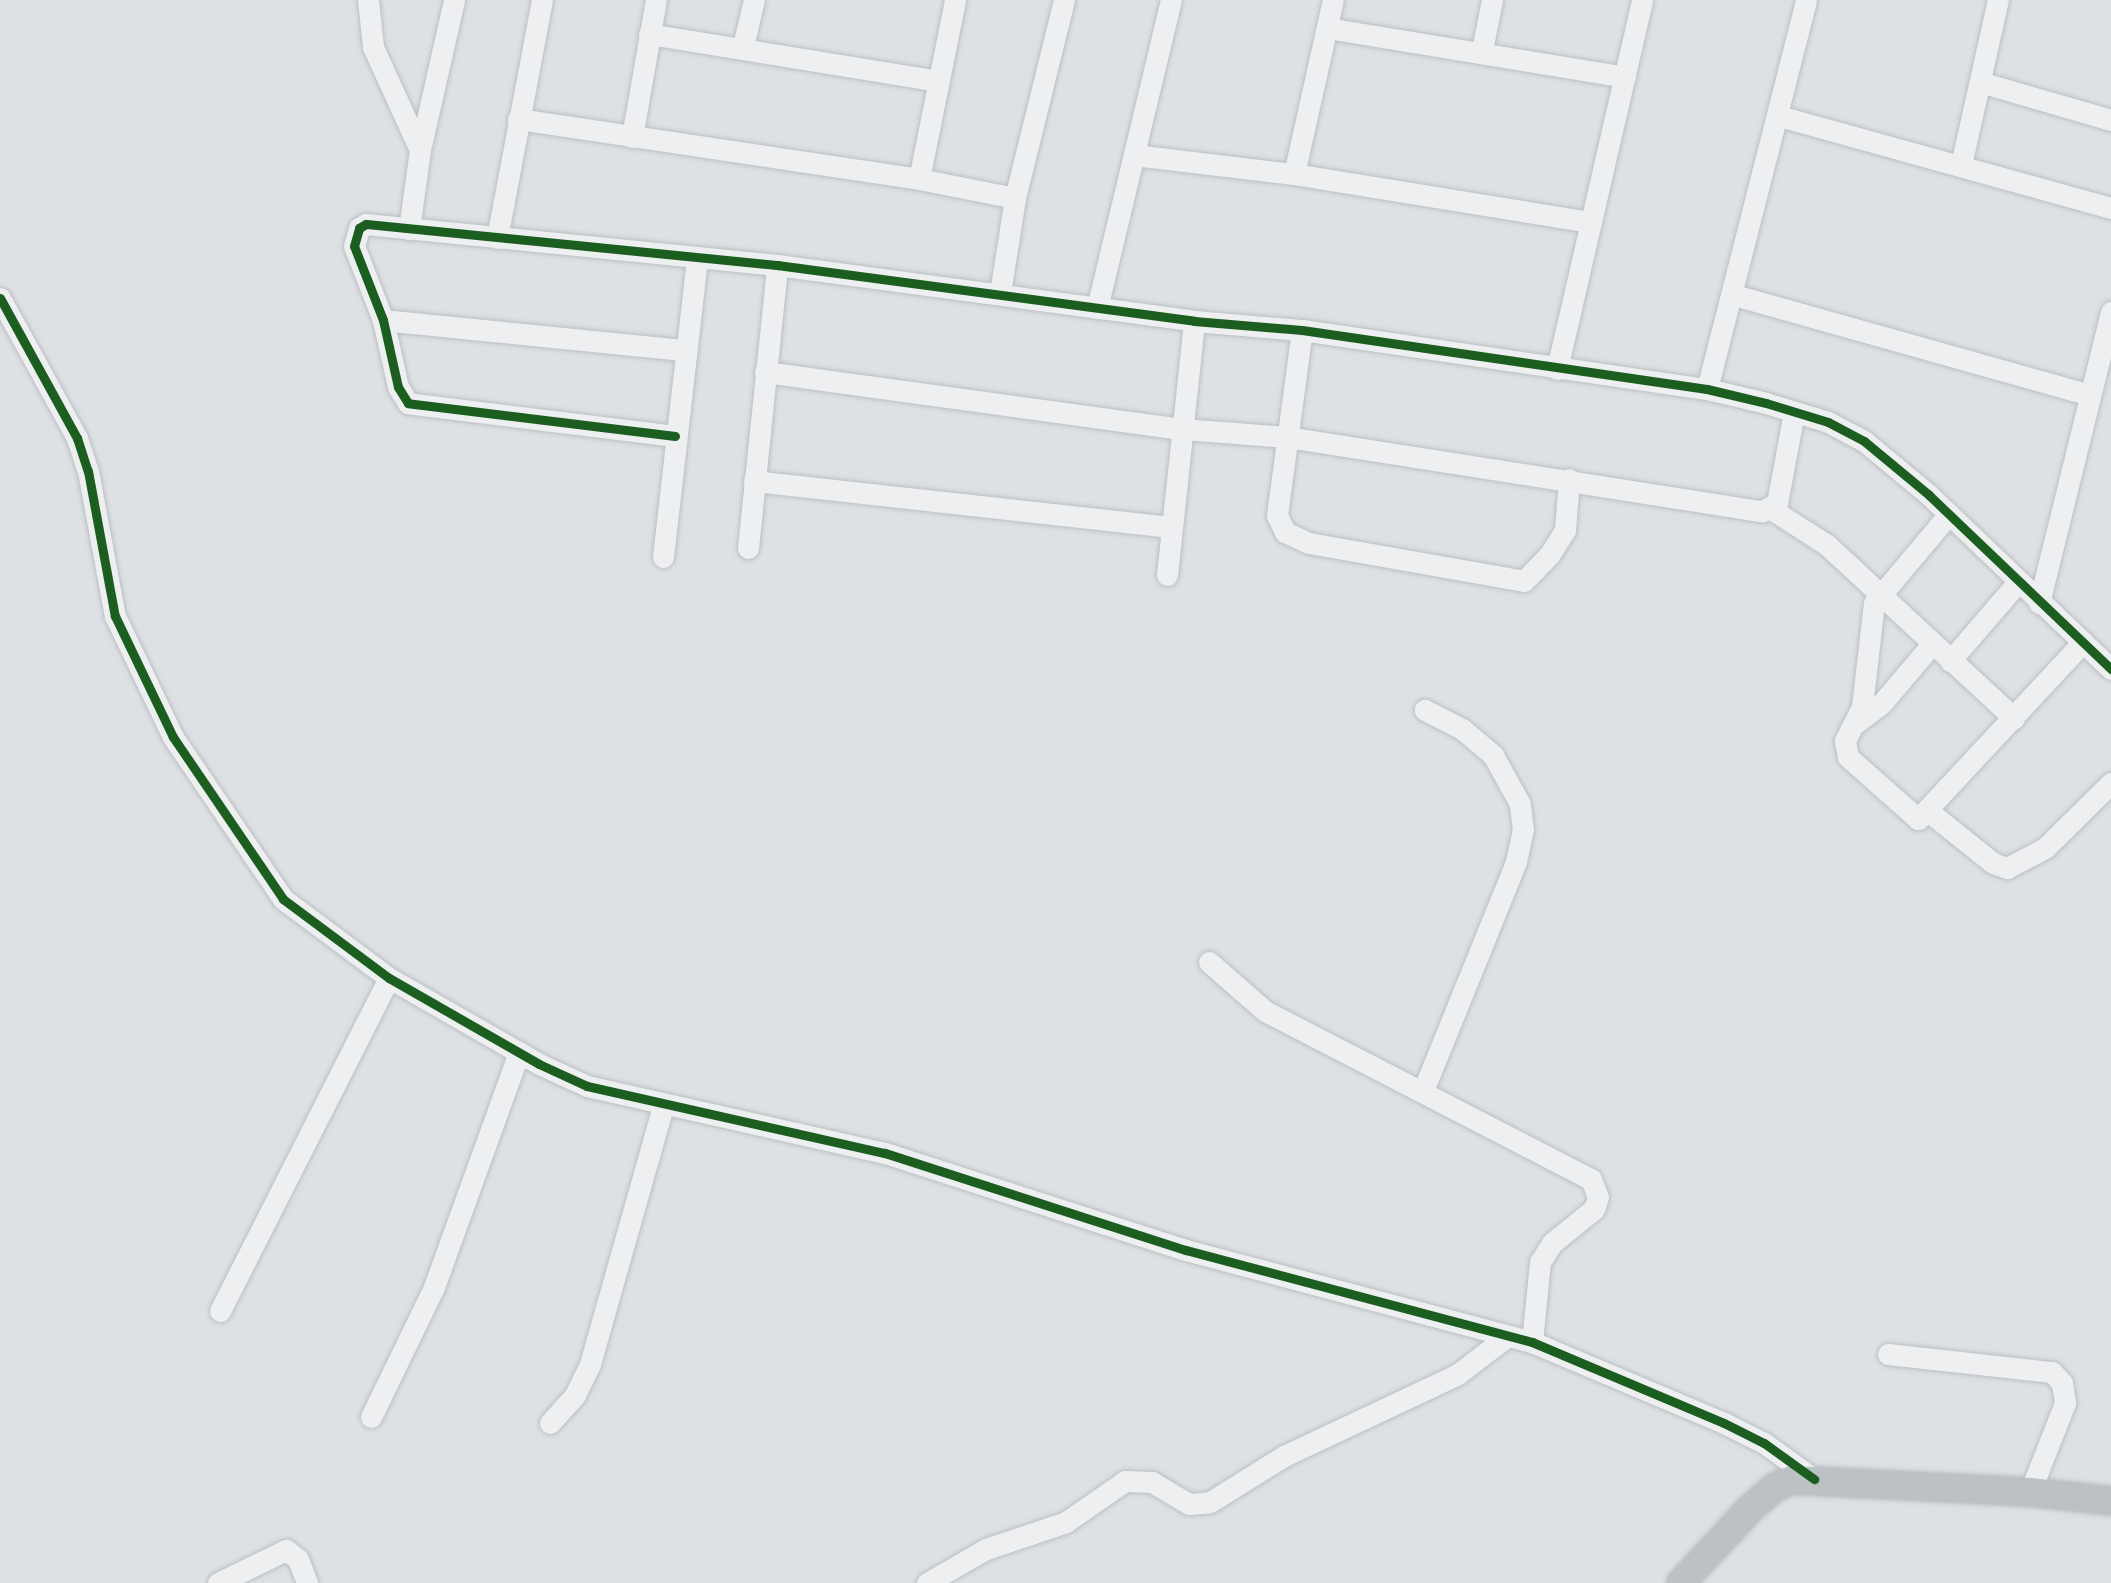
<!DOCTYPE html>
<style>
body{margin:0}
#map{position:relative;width:2111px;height:1583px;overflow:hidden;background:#dee1e4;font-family:"Varela Round",sans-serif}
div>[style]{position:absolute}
.roads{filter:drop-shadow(0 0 2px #bcbfc2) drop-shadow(0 0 2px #bcbfc2)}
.street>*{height:21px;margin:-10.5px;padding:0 10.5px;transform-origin:10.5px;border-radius:10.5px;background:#edeff1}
.secondary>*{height:28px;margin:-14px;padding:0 14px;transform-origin:14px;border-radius:14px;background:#bcc1c4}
.cycleway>*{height:9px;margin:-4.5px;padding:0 4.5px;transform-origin:4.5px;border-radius:4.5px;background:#1b5e20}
span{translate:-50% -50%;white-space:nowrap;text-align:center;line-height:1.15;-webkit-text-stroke:7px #eaf1f5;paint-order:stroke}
</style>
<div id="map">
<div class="roads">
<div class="street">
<i style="left:368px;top:0;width:47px;rotate:83.9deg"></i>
<i style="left:373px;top:47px;width:113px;rotate:65.5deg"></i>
<i style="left:1327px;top:28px;width:302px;rotate:9.3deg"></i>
<i style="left:649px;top:34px;width:293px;rotate:9.2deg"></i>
<i style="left:743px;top:46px;width:47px;rotate:-76.6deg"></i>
<i style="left:1482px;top:50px;width:51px;rotate:-78.7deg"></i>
<i style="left:1980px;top:82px;width:136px;rotate:16.2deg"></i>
<i style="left:1779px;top:116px;width:345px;rotate:15.5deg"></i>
<i style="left:518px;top:119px;width:405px;rotate:8.5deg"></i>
<i style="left:919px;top:179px;width:98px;rotate:11.2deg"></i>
<i style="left:632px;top:137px;width:139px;rotate:-80.1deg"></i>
<i style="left:1134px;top:155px;width:161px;rotate:6.8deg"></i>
<i style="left:1294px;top:174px;width:301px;rotate:9.2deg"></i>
<i style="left:1961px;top:165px;width:169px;rotate:-77.4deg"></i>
<i style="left:1294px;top:174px;width:178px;rotate:-77.4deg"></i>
<i style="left:919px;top:179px;width:183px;rotate:-78.6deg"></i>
<i style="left:409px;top:229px;width:80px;rotate:-82.1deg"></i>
<i style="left:420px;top:150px;width:154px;rotate:-77.2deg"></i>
<i style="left:497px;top:238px;width:242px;rotate:-79.3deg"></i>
<i style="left:1000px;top:293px;width:96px;rotate:-81deg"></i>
<i style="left:1015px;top:198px;width:204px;rotate:-76.1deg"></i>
<i style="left:1734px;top:295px;width:370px;rotate:15.7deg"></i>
<i style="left:0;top:298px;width:160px;rotate:61.2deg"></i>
<i style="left:77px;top:438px;width:35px;rotate:72deg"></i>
<i style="left:88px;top:471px;width:147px;rotate:79.5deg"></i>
<i style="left:115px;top:616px;width:134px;rotate:64.4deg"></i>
<i style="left:173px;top:737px;width:196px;rotate:55.8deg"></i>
<i style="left:283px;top:899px;width:132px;rotate:36.7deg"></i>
<i style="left:389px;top:978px;width:173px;rotate:29.8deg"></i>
<i style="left:539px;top:1064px;width:53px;rotate:24.6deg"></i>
<i style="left:587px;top:1086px;width:305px;rotate:12.7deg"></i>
<i style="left:885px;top:1153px;width:316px;rotate:17.9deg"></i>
<i style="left:1186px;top:1250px;width:358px;rotate:14.9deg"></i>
<i style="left:1532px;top:1342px;width:208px;rotate:22.9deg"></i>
<i style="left:1724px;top:1423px;width:45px;rotate:26.6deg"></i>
<i style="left:1764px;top:1443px;width:62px;rotate:35.8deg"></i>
<i style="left:1097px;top:308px;width:317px;rotate:-76.5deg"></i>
<i style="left:383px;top:320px;width:301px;rotate:5.7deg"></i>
<i style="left:1302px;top:330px;width:187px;rotate:97.7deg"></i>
<i style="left:1277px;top:515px;width:19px;rotate:65deg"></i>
<i style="left:1285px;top:532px;width:26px;rotate:25deg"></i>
<i style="left:1309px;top:543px;width:218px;rotate:10deg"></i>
<i style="left:1524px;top:581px;width:37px;rotate:-46deg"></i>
<i style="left:1550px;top:554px;width:28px;rotate:-58deg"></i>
<i style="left:1565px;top:530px;width:51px;rotate:-85.5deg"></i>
<i style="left:1557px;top:369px;width:379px;rotate:-77deg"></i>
<i style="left:765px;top:372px;width:422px;rotate:7.8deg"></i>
<i style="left:1183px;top:429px;width:104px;rotate:4.4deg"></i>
<i style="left:1287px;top:437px;width:481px;rotate:8.9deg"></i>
<i style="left:1762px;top:511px;width:17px;rotate:-28deg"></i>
<i style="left:1777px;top:503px;width:93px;rotate:-79.4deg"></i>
<i style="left:1707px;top:389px;width:401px;rotate:-75.7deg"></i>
<i style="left:675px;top:436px;width:269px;rotate:-173deg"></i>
<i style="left:408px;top:403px;width:19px;rotate:-122deg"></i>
<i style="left:398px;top:387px;width:69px;rotate:-102.6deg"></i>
<i style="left:383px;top:320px;width:79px;rotate:-111.4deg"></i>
<i style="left:354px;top:246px;width:19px;rotate:-74deg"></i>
<i style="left:359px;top:228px;width:8px;rotate:-30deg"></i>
<i style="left:366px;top:224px;width:413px;rotate:5.7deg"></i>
<i style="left:777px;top:265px;width:421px;rotate:7.6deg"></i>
<i style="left:1194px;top:321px;width:108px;rotate:4.8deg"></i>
<i style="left:1302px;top:330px;width:409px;rotate:8.3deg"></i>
<i style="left:1707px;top:389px;width:61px;rotate:13.3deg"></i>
<i style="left:1766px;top:403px;width:65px;rotate:17deg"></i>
<i style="left:1828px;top:422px;width:41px;rotate:27.8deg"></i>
<i style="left:1864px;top:441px;width:85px;rotate:39.7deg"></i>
<i style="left:1929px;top:495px;width:252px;rotate:43.7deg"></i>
<i style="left:754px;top:481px;width:420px;rotate:6.3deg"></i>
<i style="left:1771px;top:509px;width:67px;rotate:32.7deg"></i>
<i style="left:1827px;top:545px;width:255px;rotate:42.8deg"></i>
<i style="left:1949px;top:514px;width:116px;rotate:130.1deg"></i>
<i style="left:1874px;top:603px;width:105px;rotate:96.6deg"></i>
<i style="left:1862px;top:707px;width:38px;rotate:117deg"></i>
<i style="left:1845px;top:741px;width:16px;rotate:79deg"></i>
<i style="left:1848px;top:757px;width:94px;rotate:41.5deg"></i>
<i style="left:1918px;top:819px;width:242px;rotate:-47deg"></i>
<i style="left:748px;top:548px;width:284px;rotate:-84.1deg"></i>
<i style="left:663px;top:557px;width:302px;rotate:-83.5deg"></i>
<i style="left:1167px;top:575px;width:255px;rotate:-83.9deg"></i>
<i style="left:2039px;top:603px;width:300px;rotate:-76.1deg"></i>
<i style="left:1950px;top:661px;width:104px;rotate:-49.3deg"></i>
<i style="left:1857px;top:722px;width:31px;rotate:-37deg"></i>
<i style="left:1882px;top:703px;width:77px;rotate:-49.7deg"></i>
<i style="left:1928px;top:811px;width:83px;rotate:38.7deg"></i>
<i style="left:1993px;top:863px;width:15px;rotate:20deg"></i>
<i style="left:2007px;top:868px;width:43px;rotate:-27.8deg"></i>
<i style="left:2045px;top:848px;width:93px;rotate:-44.6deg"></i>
<i style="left:1209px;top:962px;width:74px;rotate:41.2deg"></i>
<i style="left:1265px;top:1011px;width:367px;rotate:27.3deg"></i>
<i style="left:1591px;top:1179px;width:19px;rotate:69deg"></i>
<i style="left:1598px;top:1197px;width:13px;rotate:108deg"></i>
<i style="left:1594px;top:1209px;width:54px;rotate:141deg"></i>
<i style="left:1552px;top:1243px;width:22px;rotate:122deg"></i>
<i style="left:1540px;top:1262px;width:80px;rotate:95.7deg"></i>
<i style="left:1423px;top:1091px;width:247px;rotate:-67.9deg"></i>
<i style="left:1516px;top:862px;width:33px;rotate:-78deg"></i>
<i style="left:1523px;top:830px;width:26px;rotate:-97deg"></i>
<i style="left:1520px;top:804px;width:56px;rotate:-118.9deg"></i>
<i style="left:1493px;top:755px;width:40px;rotate:-140deg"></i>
<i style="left:1462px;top:729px;width:42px;rotate:-152.8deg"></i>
<i style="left:220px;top:1311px;width:373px;rotate:-63.1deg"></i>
<i style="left:1888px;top:1354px;width:165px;rotate:6.3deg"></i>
<i style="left:2052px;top:1372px;width:15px;rotate:48deg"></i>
<i style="left:2062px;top:1383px;width:20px;rotate:81deg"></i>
<i style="left:2065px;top:1403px;width:96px;rotate:111.5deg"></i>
<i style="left:371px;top:1417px;width:144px;rotate:-64.1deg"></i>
<i style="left:434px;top:1287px;width:250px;rotate:-70.1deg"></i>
<i style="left:550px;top:1423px;width:38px;rotate:-48deg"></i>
<i style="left:575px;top:1395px;width:34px;rotate:-64deg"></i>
<i style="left:590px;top:1364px;width:268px;rotate:-74.2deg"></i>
<i style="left:218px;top:1583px;width:76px;rotate:-25.9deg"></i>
<i style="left:286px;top:1550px;width:15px;rotate:37deg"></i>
<i style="left:298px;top:1559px;width:26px;rotate:69deg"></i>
<i style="left:927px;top:1583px;width:68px;rotate:-30deg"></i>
<i style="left:986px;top:1549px;width:84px;rotate:-18.6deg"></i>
<i style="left:1066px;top:1522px;width:72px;rotate:-34.8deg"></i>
<i style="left:1125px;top:1481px;width:27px;rotate:2deg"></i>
<i style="left:1152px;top:1482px;width:43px;rotate:30.7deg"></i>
<i style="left:1189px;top:1504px;width:21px;rotate:-5deg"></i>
<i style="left:1210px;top:1502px;width:87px;rotate:-31.9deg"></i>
<i style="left:1284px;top:1456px;width:192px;rotate:-25.2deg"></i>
<i style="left:1458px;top:1374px;width:59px;rotate:-37.5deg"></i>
</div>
<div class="secondary">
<i style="left:1681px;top:1583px;width:103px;rotate:-47deg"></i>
<i style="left:1751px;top:1508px;width:32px;rotate:-41deg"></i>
<i style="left:1775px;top:1487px;width:18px;rotate:-22deg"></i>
<i style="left:1792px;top:1480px;width:238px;rotate:2.9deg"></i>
<i style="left:2030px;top:1492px;width:81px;rotate:6.3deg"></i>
</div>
</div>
<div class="cycleway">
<i style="left:0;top:298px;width:160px;rotate:61.2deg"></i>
<i style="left:77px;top:438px;width:35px;rotate:72deg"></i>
<i style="left:88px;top:471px;width:147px;rotate:79.5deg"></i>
<i style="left:115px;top:616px;width:134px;rotate:64.4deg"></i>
<i style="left:173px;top:737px;width:196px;rotate:55.8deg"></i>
<i style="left:283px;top:899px;width:132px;rotate:36.7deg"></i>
<i style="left:389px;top:978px;width:173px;rotate:29.8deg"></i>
<i style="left:539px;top:1064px;width:53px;rotate:24.6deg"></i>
<i style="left:587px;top:1086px;width:305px;rotate:12.7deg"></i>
<i style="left:885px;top:1153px;width:316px;rotate:17.9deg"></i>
<i style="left:1186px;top:1250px;width:358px;rotate:14.9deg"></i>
<i style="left:1532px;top:1342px;width:208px;rotate:22.9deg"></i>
<i style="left:1724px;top:1423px;width:45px;rotate:26.6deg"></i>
<i style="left:1764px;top:1443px;width:62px;rotate:35.8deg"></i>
<i style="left:675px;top:436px;width:269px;rotate:-173deg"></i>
<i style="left:408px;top:403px;width:19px;rotate:-122deg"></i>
<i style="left:398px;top:387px;width:69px;rotate:-102.6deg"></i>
<i style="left:383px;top:320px;width:79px;rotate:-111.4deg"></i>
<i style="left:354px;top:246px;width:19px;rotate:-74deg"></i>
<i style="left:359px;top:228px;width:8px;rotate:-30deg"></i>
<i style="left:366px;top:224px;width:413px;rotate:5.7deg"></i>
<i style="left:777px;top:265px;width:421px;rotate:7.6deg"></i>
<i style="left:1194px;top:321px;width:108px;rotate:4.8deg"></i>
<i style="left:1302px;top:330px;width:409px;rotate:8.3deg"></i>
<i style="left:1707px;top:389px;width:61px;rotate:13.3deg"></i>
<i style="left:1766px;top:403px;width:65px;rotate:17deg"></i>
<i style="left:1828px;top:422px;width:41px;rotate:27.8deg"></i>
<i style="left:1864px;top:441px;width:85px;rotate:39.7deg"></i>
<i style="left:1929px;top:495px;width:252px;rotate:43.7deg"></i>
</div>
</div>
